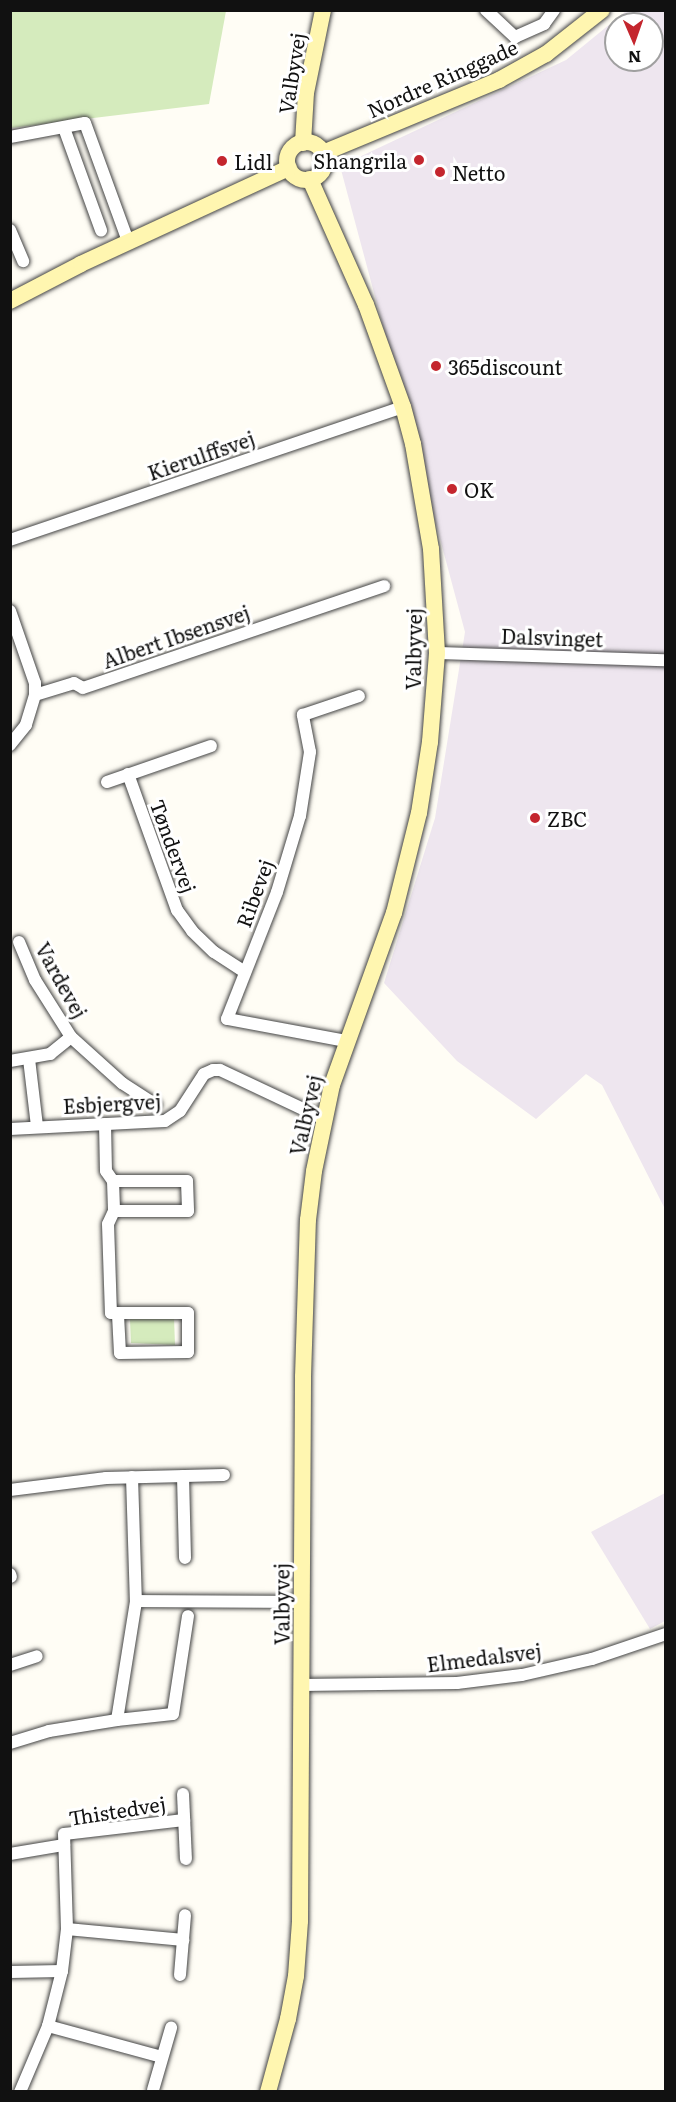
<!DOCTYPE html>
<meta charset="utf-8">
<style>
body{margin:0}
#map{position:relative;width:676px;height:2102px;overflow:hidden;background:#fffdf5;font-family:Literata,serif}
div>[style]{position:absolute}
.industrial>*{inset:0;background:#eee6ef}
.green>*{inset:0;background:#d5ebbd}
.roads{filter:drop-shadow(0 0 2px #444) drop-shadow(0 0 2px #444)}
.street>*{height:12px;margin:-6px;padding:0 6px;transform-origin:6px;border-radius:6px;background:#fff}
.secondary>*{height:16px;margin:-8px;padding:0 8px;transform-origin:8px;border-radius:8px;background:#fff6b0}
.secondary>.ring{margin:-8px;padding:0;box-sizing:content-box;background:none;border:16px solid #fff6b0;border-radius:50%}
.dots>*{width:16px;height:16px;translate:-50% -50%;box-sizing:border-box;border:3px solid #fff;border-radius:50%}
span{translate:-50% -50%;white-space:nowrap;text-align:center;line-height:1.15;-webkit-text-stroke:6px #fff;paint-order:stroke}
.street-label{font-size:20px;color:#111}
.poi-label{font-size:20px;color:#111}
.right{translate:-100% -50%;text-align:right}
.left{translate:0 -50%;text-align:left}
.frame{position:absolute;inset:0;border:12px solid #111;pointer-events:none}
.north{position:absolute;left:604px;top:12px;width:60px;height:60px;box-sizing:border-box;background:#fff;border:2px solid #a0a0a0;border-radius:50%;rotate:178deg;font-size:16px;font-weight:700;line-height:24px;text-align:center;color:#111}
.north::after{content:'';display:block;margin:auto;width:21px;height:27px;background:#c4262e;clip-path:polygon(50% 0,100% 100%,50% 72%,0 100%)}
</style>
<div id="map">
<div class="industrial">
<i style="clip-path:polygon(evenodd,626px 11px,665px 11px,665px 1209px,602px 1085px,586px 1074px,536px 1119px,457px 1061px,384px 983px,435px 818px,465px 632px,340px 166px,566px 60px,626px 11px,616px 24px,652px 24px,652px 60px,616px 60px,616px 24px)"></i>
<i style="clip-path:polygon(665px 1493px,665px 1621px,650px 1629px,591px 1532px)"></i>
</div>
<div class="green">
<i style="clip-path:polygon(10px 11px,226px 11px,209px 104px,11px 128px)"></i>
<i style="clip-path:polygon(174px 1318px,175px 1345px,131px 1343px,130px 1319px)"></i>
</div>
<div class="roads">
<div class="street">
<i style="left:486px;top:10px;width:40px;rotate:43deg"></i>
<i style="left:515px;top:37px;width:32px;rotate:-24deg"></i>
<i style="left:544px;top:24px;width:17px;rotate:-54deg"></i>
<i style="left:64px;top:128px;width:109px;rotate:70.1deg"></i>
<i style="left:10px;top:137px;width:76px;rotate:-10.6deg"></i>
<i style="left:85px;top:123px;width:126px;rotate:70deg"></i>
<i style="left:10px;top:230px;width:34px;rotate:67deg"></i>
<i style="left:10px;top:540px;width:415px;rotate:-18.7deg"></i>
<i style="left:10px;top:611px;width:76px;rotate:70.9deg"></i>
<i style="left:35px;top:683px;width:12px;rotate:90deg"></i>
<i style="left:35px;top:695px;width:31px;rotate:107deg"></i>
<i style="left:26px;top:725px;width:26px;rotate:129deg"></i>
<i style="left:437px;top:653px;width:229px;rotate:1.8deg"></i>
<i style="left:35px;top:695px;width:41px;rotate:-17.1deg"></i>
<i style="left:74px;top:683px;width:10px;rotate:29deg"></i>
<i style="left:83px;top:688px;width:318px;rotate:-18.7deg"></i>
<i style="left:128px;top:774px;width:145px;rotate:70.2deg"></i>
<i style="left:177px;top:910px;width:26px;rotate:54deg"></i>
<i style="left:192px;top:931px;width:30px;rotate:44deg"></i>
<i style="left:214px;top:952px;width:37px;rotate:33deg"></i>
<i style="left:107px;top:782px;width:110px;rotate:-19.1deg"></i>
<i style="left:19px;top:942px;width:41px;rotate:67.2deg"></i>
<i style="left:35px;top:980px;width:67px;rotate:57.7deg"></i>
<i style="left:71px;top:1037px;width:69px;rotate:42deg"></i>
<i style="left:122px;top:1083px;width:40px;rotate:32.9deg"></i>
<i style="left:346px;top:1041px;width:121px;rotate:-169.5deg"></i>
<i style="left:227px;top:1019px;width:136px;rotate:-68.5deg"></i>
<i style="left:277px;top:892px;width:79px;rotate:-73.2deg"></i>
<i style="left:300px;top:816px;width:65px;rotate:-81.1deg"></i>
<i style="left:310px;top:752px;width:38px;rotate:-101deg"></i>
<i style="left:303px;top:715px;width:59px;rotate:-18.7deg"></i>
<i style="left:29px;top:1059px;width:67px;rotate:83.2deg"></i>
<i style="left:10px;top:1061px;width:41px;rotate:-9.9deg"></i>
<i style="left:50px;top:1054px;width:27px;rotate:-39deg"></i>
<i style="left:105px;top:1124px;width:47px;rotate:88.8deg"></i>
<i style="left:106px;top:1171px;width:12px;rotate:55deg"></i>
<i style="left:113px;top:1181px;width:30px;rotate:88deg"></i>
<i style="left:114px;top:1211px;width:14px;rotate:115deg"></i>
<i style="left:108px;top:1224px;width:89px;rotate:88.1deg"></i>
<i style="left:111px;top:1313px;width:77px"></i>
<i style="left:188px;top:1313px;width:39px;rotate:90deg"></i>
<i style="left:188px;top:1352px;width:68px;rotate:179.2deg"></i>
<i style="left:120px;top:1353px;width:39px;rotate:-93deg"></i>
<i style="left:10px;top:1129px;width:155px;rotate:-3deg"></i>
<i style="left:165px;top:1121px;width:18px;rotate:-34deg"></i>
<i style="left:180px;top:1111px;width:44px;rotate:-57deg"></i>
<i style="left:204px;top:1074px;width:10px;rotate:-24deg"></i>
<i style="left:213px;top:1070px;width:7px"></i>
<i style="left:220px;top:1070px;width:115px;rotate:25.2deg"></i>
<i style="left:113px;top:1181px;width:74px"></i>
<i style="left:187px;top:1181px;width:30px;rotate:88deg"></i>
<i style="left:188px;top:1211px;width:74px;rotate:180deg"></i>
<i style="left:183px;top:1476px;width:82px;rotate:88.6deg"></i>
<i style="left:132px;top:1477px;width:124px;rotate:88.2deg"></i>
<i style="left:10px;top:1490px;width:97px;rotate:-7.1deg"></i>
<i style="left:106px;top:1478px;width:118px;rotate:-1.5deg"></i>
<i style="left:10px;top:1574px;width:3px;rotate:72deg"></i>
<i style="left:10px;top:1665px;width:28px;rotate:-18deg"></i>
<i style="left:301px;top:1685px;width:156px;rotate:-0.7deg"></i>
<i style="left:457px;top:1683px;width:65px;rotate:-7deg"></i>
<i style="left:522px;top:1675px;width:72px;rotate:-12.9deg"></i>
<i style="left:592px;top:1659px;width:78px;rotate:-18.7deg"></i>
<i style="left:117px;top:1720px;width:56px;rotate:-6.1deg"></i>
<i style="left:173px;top:1714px;width:99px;rotate:-81.3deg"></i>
<i style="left:10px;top:1743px;width:41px;rotate:-17.1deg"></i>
<i style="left:49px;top:1731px;width:69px;rotate:-9.2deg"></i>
<i style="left:117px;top:1720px;width:121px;rotate:-80.9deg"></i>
<i style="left:136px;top:1601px;width:166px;rotate:0.3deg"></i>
<i style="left:183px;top:1794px;width:65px;rotate:87.4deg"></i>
<i style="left:10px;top:1854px;width:55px;rotate:-9.5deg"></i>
<i style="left:67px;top:1929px;width:117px;rotate:5.4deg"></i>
<i style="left:10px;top:1972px;width:52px;rotate:-1.1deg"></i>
<i style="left:180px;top:1975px;width:60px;rotate:-85.2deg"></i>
<i style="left:48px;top:2026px;width:118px;rotate:15.2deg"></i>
<i style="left:153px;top:2090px;width:65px;rotate:-73.8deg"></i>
<i style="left:20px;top:2092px;width:72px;rotate:-67deg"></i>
<i style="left:48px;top:2026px;width:57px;rotate:-75.7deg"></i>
<i style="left:62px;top:1971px;width:42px;rotate:-83.2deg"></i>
<i style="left:67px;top:1929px;width:95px;rotate:-91.8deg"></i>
<i style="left:64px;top:1834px;width:121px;rotate:-6.7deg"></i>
</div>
<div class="secondary">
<i class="ring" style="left:287px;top:142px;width:22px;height:22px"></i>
<i style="left:303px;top:143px;width:50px;rotate:-86.6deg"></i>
<i style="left:306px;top:93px;width:85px;rotate:-78.4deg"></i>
<i style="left:323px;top:153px;width:191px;rotate:-22.5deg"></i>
<i style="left:499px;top:80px;width:54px;rotate:-29deg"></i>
<i style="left:546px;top:54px;width:71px;rotate:-38.2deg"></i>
<i style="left:10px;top:301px;width:80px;rotate:-27.5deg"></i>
<i style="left:81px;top:264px;width:229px;rotate:-24.8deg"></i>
<i style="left:268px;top:2092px;width:76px;rotate:-74.7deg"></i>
<i style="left:288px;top:2019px;width:44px;rotate:-79.5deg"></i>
<i style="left:296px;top:1976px;width:55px;rotate:-85.8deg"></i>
<i style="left:300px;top:1921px;width:544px;rotate:-89.68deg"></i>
<i style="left:303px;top:1377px;width:157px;rotate:-88.2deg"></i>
<i style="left:308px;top:1220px;width:49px;rotate:-83deg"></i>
<i style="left:314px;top:1171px;width:88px;rotate:-78.2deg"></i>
<i style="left:332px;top:1085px;width:183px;rotate:-70.2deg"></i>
<i style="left:394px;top:913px;width:103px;rotate:-76deg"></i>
<i style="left:419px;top:813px;width:72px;rotate:-81.2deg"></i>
<i style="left:430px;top:742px;width:89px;rotate:-85.5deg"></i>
<i style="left:437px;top:653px;width:104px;rotate:-93.3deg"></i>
<i style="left:431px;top:549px;width:107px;rotate:-99.7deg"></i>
<i style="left:413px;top:444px;width:38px;rotate:-105deg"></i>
<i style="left:403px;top:407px;width:109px;rotate:-109.9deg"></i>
<i style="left:366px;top:305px;width:138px;rotate:-114deg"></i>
</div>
</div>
<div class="dots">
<i style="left:419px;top:160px;background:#c4262e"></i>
<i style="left:222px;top:161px;background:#c4262e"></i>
<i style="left:440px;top:172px;background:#c4262e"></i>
<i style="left:436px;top:366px;background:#c4262e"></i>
<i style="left:452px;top:489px;background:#c4262e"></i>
<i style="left:535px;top:818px;background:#c4262e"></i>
</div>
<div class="street-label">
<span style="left:291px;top:73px;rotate:-81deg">Valbyvej</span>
<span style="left:442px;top:78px;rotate:-24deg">Nordre Ringgade</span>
<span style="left:201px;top:455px;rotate:-19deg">Kierulffsvej</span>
<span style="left:176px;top:636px;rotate:-19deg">Albert Ibsensvej</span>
<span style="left:552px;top:637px;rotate:2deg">Dalsvinget</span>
<span style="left:413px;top:649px;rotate:-89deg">Valbyvej</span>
<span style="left:174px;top:846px;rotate:70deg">Tøndervej</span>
<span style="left:254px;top:893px;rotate:-70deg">Ribevej</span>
<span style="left:62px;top:980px;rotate:61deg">Vardevej</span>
<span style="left:112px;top:1103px;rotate:-3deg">Esbjergvej</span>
<span style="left:305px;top:1115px;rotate:-77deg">Valbyvej</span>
<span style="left:281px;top:1604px;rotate:-90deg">Valbyvej</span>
<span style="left:484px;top:1657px;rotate:-7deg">Elmedalsvej</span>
<span style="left:117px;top:1810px;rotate:-9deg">Thistedvej</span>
</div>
<div class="poi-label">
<span class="right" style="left:407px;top:160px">Shangrila</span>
<span class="left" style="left:234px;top:161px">Lidl</span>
<span class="left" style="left:452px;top:172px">Netto</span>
<span class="left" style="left:448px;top:366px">365discount</span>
<span class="left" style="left:464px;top:489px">OK</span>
<span class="left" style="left:547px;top:818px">ZBC</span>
</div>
<div class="frame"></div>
<div class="north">N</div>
</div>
